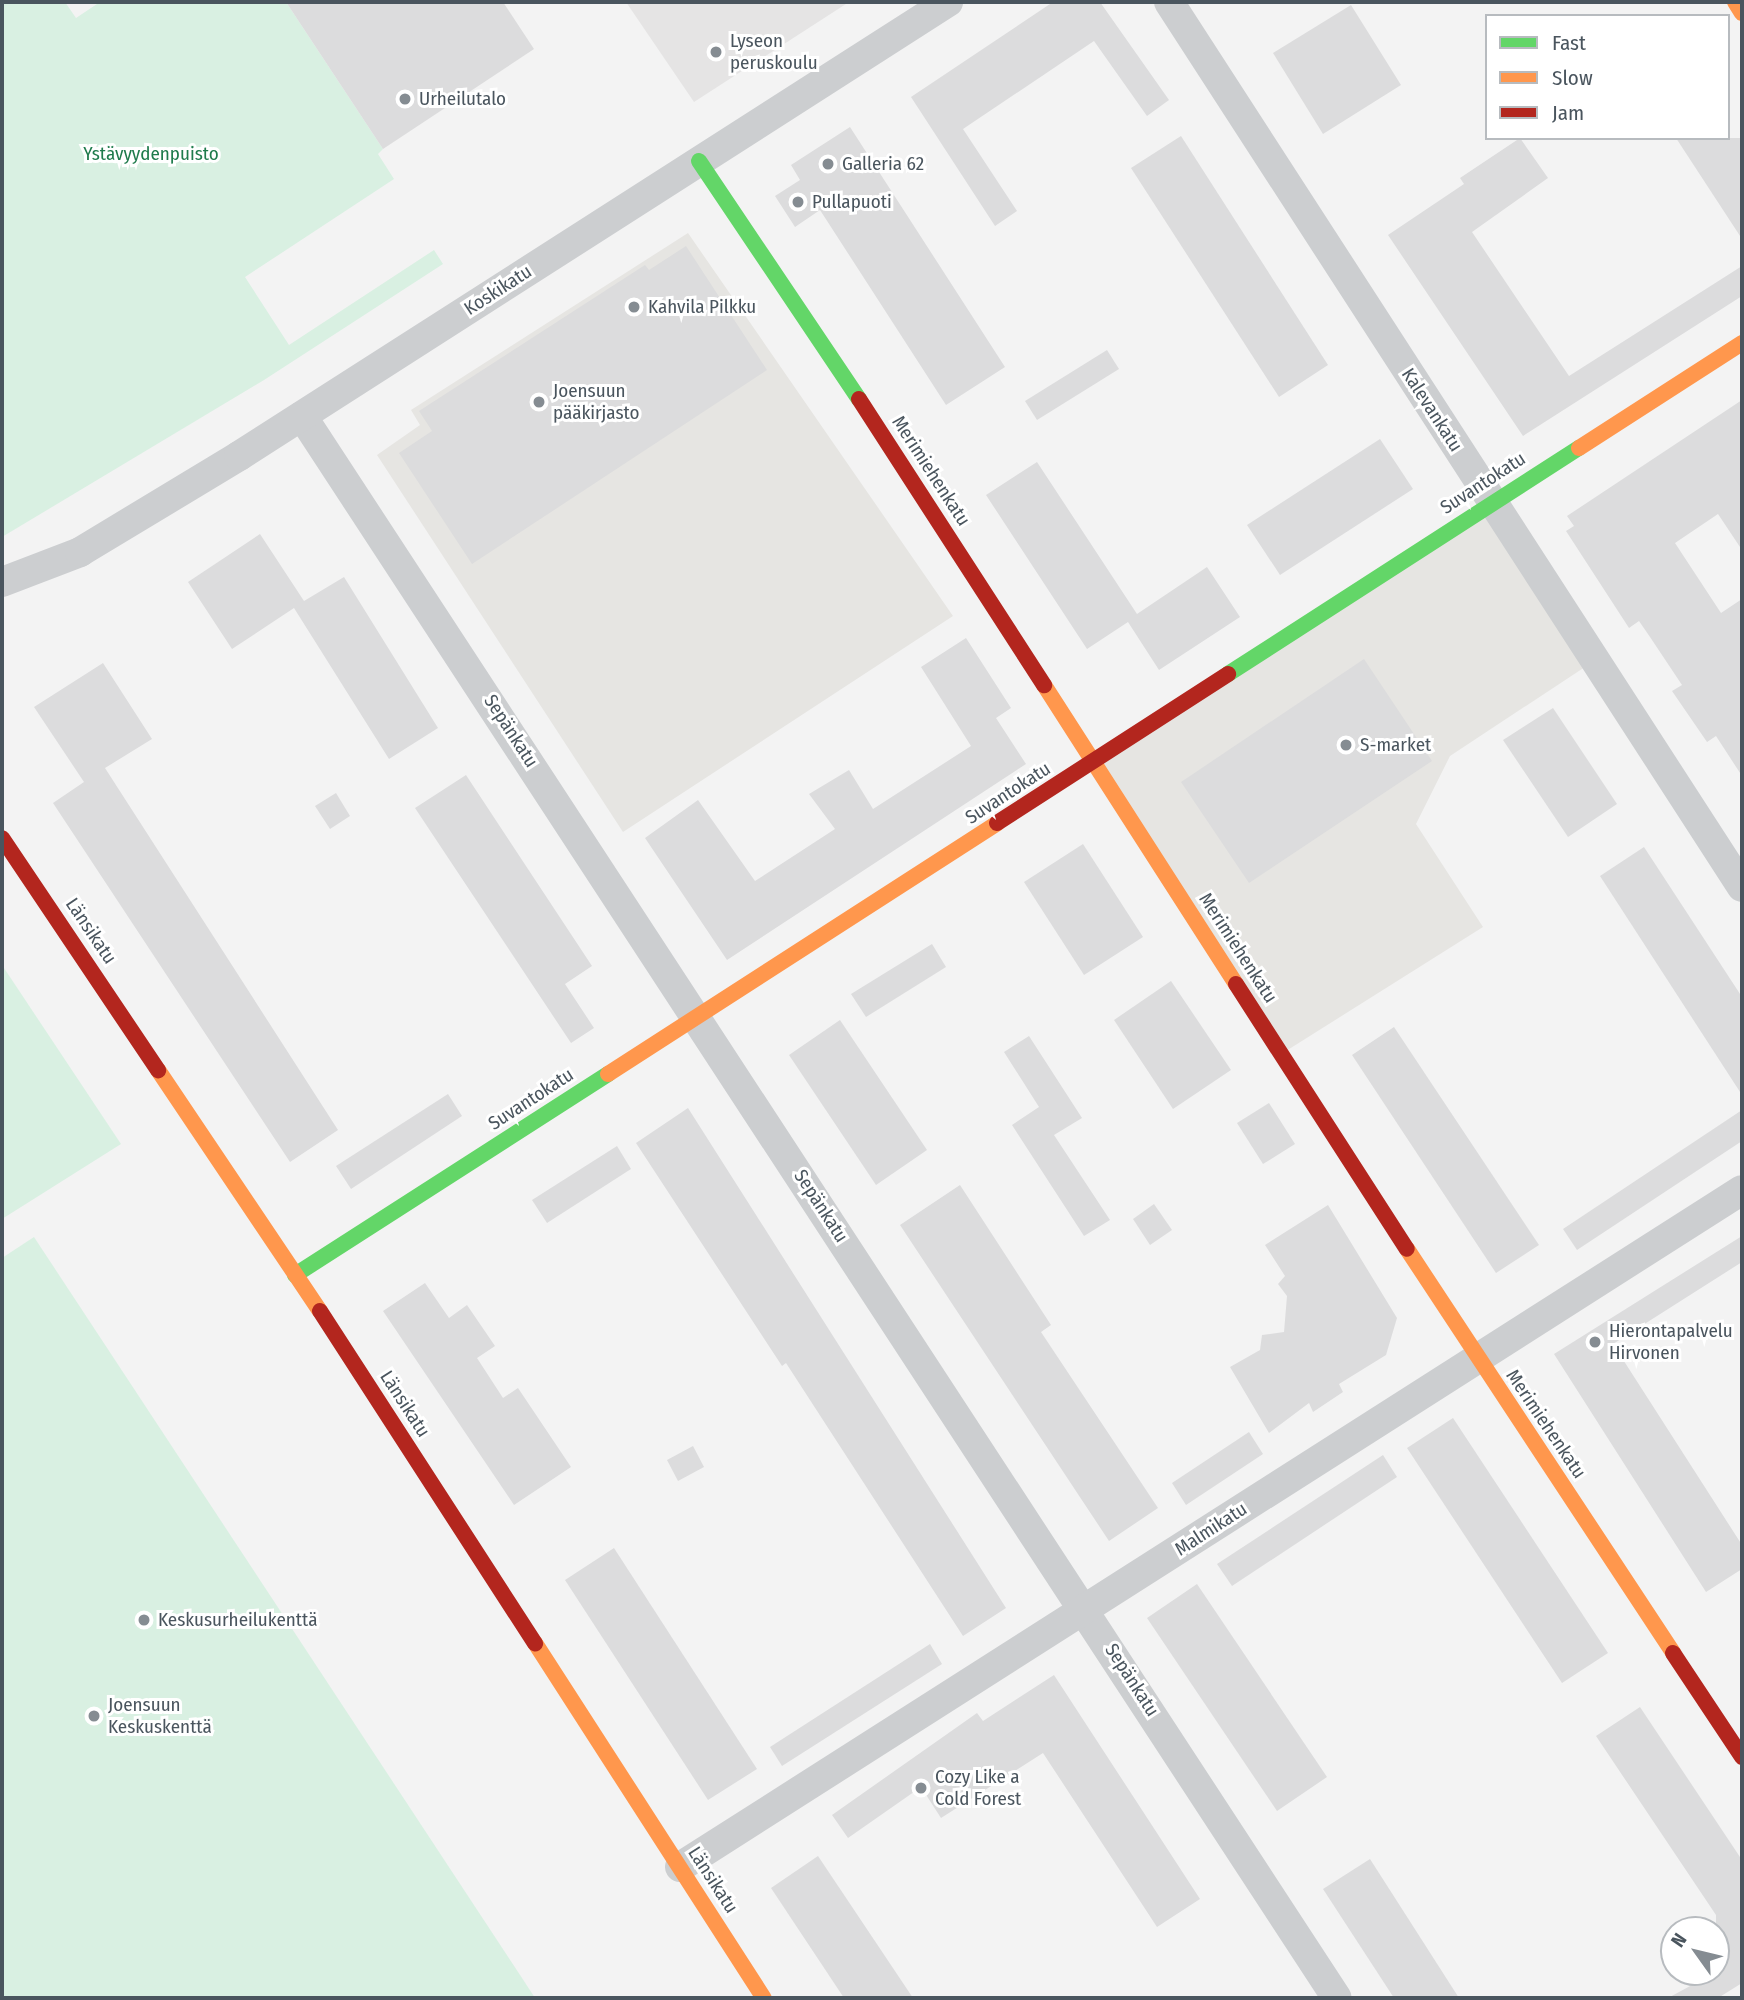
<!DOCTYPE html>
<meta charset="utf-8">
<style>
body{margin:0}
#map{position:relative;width:1744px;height:2000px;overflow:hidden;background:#f3f3f3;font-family:"Fira Sans Condensed",sans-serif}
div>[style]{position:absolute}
.commercial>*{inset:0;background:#e6e5e2}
.education>*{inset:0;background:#e5e4e4}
.green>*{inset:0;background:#d9f0e2}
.building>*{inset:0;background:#dcdcdd}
.street>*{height:30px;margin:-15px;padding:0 15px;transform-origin:15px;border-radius:15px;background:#ccced0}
.fast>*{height:16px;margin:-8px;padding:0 8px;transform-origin:8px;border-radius:8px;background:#63d668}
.slow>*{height:16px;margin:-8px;padding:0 8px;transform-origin:8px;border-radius:8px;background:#ff974d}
.jam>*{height:16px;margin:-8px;padding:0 8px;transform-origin:8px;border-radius:8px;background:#b3261e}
.dots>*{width:19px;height:19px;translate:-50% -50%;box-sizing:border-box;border:4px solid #fff;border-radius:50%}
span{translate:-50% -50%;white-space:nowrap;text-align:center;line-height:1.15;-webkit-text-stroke:6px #fff;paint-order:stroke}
.poi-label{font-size:19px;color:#4a555e}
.left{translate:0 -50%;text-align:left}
.park-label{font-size:19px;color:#1f7b4c}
.street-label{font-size:19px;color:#4a555e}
.frame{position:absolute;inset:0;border:4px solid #4a555e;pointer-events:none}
.legend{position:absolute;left:1485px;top:14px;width:245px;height:126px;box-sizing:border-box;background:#fff;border:2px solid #b7bbbf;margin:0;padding:9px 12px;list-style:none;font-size:21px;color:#4a555e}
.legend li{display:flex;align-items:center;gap:14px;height:35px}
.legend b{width:35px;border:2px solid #b7bbbf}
.north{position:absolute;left:1660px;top:1916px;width:70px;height:70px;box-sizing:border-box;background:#fff;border:2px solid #b7bbbf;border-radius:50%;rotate:304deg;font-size:19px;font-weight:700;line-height:28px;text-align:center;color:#4a555e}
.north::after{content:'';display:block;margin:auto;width:24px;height:32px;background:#858c92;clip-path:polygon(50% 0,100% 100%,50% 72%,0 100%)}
</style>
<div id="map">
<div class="commercial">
<i style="clip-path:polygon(688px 233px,953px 616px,623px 832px,377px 455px,420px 425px,411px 410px)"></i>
<i style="clip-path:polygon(1493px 511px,1591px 663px,1450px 756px,1416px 824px,1483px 927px,1286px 1051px,1098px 764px)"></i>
</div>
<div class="education">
<i style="clip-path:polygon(626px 2px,849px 2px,694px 102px)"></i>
</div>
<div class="green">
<i style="clip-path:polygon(2px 2px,65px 2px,76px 18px,100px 2px,286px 2px,383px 149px,378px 154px,394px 179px,245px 277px,289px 345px,434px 250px,443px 264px,264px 380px,2px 537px)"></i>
<i style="clip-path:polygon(2px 965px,121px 1144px,2px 1219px)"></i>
<i style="clip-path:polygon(34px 1237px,524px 1981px,535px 1998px,2px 1998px,2px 1258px)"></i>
</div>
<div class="building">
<i style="clip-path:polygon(286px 2px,503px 2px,534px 49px,383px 149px)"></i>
<i style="clip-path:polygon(1053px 2px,1100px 2px,1169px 100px,1147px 116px,1094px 41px,963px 129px,1017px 211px,995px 226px,911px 97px)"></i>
<i style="clip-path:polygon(1351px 5px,1401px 85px,1323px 134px,1273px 53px)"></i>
<i style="clip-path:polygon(850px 127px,1005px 367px,946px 405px,820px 210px,795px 227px,775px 196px,800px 180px,791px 165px)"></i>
<i style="clip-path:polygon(1181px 136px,1328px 365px,1279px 397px,1131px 168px)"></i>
<i style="clip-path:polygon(1520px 138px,1548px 178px,1472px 232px,1569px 376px,1742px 266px,1742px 296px,1523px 436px,1388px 235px,1464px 184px,1460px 178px)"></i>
<i style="clip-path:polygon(1676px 138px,1742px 138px,1742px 239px)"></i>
<i style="clip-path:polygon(686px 246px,767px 370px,472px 564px,399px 453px,432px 431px,419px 411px,645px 265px,649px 270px)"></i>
<i style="clip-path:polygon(1107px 350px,1119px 369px,1037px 420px,1025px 401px)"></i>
<i style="clip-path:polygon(1742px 400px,1742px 550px,1718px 514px,1675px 543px,1721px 613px,1742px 599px,1742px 776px,1716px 736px,1707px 742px,1672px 691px,1682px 685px,1650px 637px,1639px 621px,1629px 628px,1566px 531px,1574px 526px,1567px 516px)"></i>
<i style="clip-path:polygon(1380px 439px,1413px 489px,1280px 575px,1247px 525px)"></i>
<i style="clip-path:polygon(1037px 462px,1137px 614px,1207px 567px,1240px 617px,1159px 670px,1128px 622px,1087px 649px,986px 495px)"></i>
<i style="clip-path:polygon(260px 534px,304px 601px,344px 577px,438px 728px,389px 759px,294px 608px,232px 649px,188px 582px)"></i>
<i style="clip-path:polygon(966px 638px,1011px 708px,996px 718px,1026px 764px,727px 960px,645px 838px,698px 800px,755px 881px,835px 829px,809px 794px,849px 770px,873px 809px,971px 746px,921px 667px)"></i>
<i style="clip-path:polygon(1364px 659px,1432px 761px,1249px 883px,1181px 782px)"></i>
<i style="clip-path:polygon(103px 663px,152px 739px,105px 768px,338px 1130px,290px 1162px,53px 803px,84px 782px,34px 707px)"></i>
<i style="clip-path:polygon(1553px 708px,1617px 804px,1568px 837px,1503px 740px)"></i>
<i style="clip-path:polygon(466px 775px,592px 966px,565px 984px,594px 1028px,571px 1043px,415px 808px)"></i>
<i style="clip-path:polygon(336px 793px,350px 816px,330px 829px,315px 806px)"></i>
<i style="clip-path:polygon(1083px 844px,1143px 937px,1084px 975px,1024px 882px)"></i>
<i style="clip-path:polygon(1644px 847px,1742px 997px,1742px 1095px,1600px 876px)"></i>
<i style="clip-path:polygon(932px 944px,946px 967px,866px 1017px,851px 994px)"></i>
<i style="clip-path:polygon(1171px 981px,1231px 1070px,1173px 1109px,1114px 1020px)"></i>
<i style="clip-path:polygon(840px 1020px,927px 1150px,876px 1185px,789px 1055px)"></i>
<i style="clip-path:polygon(1394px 1027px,1539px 1245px,1496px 1273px,1352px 1055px)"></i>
<i style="clip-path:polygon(1029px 1036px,1082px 1118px,1054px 1135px,1110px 1220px,1084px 1236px,1012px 1125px,1039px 1107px,1004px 1052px)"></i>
<i style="clip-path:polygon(448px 1094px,462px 1116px,351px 1189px,336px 1166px)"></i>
<i style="clip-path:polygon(1269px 1103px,1295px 1144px,1263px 1164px,1237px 1123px)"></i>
<i style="clip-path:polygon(688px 1108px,1006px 1608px,963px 1636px,786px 1363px,782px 1366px,636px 1143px)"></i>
<i style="clip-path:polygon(1742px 1110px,1742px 1141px,1577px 1250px,1563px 1229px)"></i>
<i style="clip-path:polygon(617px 1146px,631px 1169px,547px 1223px,532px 1200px)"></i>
<i style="clip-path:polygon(960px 1185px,1051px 1325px,1041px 1332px,1158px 1508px,1109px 1541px,900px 1225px)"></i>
<i style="clip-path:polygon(1154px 1204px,1172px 1230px,1150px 1245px,1133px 1219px)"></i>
<i style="clip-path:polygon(1328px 1205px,1397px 1318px,1386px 1355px,1339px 1384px,1343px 1392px,1313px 1412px,1309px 1403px,1269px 1433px,1230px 1367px,1260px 1350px,1262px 1335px,1284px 1332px,1287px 1296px,1278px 1284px,1285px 1276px,1265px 1245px)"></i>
<i style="clip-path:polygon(1742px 1236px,1742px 1262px,1613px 1344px,1742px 1545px,1742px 1569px,1706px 1592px,1554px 1354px)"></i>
<i style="clip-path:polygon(425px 1283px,449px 1318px,467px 1305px,495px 1346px,477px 1358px,503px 1398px,518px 1388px,571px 1467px,514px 1505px,383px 1311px)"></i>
<i style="clip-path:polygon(1453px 1418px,1608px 1653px,1562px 1683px,1407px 1448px)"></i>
<i style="clip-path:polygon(1249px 1432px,1263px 1454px,1186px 1505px,1172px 1483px)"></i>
<i style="clip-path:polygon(693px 1446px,704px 1467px,678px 1481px,667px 1460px)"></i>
<i style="clip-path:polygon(1383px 1455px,1397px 1477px,1232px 1586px,1217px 1564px)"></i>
<i style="clip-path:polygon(614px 1548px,757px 1769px,708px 1800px,565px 1580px)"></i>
<i style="clip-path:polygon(1197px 1584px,1327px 1777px,1277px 1811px,1147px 1618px)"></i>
<i style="clip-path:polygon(930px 1644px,942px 1664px,782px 1766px,770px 1747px)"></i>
<i style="clip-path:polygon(1054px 1675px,1200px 1899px,1157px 1927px,1043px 1753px,941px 1818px,921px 1787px,848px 1838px,832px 1815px,977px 1713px,983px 1721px)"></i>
<i style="clip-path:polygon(1640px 1707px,1742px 1860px,1742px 1983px,1718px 1998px,1668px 1998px,1716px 1972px,1716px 1915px,1596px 1736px)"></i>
<i style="clip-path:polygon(818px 1856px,913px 1998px,844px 1998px,771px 1888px)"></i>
<i style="clip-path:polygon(1370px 1859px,1459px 1998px,1394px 1998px,1323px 1889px)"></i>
</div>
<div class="street">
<i style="left:1169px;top:2px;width:1054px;rotate:57.08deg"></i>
<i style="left:302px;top:416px;width:1890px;rotate:56.81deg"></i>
<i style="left:2px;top:582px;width:84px;rotate:-21deg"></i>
<i style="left:80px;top:552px;width:186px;rotate:-31.1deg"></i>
<i style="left:239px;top:456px;width:842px;rotate:-32.63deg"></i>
<i style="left:680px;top:1867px;width:1259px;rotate:-32.52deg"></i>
</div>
<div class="fast">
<i style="left:699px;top:161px;width:287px;rotate:56.1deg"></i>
<i style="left:1228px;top:674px;width:417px;rotate:-32.8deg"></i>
<i style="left:295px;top:1275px;width:372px;rotate:-32.7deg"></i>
</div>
<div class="slow">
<i style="left:1735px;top:2px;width:13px;rotate:58deg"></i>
<i style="left:1579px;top:448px;width:194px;rotate:-32.8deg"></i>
<i style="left:1044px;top:685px;width:355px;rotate:57.3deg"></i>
<i style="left:158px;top:1070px;width:290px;rotate:56.1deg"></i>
<i style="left:608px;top:1074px;width:463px;rotate:-32.8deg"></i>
<i style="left:1407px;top:1249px;width:484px;rotate:56.6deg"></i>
<i style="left:535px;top:1643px;width:422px;rotate:57.2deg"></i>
</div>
<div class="jam">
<i style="left:859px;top:399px;width:341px;rotate:57.1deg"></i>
<i style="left:997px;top:823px;width:275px;rotate:-32.8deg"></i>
<i style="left:2px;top:838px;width:280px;rotate:56.1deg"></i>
<i style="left:1236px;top:984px;width:315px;rotate:57.2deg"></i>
<i style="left:320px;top:1311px;width:396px;rotate:57.1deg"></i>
<i style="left:1673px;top:1653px;width:125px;rotate:56.4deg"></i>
</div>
<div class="dots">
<i style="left:716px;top:52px;background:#858c92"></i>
<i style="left:405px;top:99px;background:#858c92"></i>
<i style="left:828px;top:164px;background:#858c92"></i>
<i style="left:798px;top:202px;background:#858c92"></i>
<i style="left:634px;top:307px;background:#858c92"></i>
<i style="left:539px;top:402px;background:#858c92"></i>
<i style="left:1346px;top:745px;background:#858c92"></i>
<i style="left:1595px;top:1342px;background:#858c92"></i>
<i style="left:144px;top:1620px;background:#858c92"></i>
<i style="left:94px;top:1716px;background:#858c92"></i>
<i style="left:921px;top:1788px;background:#858c92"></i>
</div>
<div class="poi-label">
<span class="left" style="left:730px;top:52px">Lyseon<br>peruskoulu</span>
<span class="left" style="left:419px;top:99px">Urheilutalo</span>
<span class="left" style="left:842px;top:164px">Galleria 62</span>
<span class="left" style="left:812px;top:202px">Pullapuoti</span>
<span class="left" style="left:648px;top:307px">Kahvila Pilkku</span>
<span class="left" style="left:553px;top:402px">Joensuun<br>pääkirjasto</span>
<span class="left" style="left:1360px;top:745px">S-market</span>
<span class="left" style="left:1609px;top:1342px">Hierontapalvelu<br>Hirvonen</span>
<span class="left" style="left:158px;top:1620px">Keskusurheilukenttä</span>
<span class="left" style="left:108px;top:1716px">Joensuun<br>Keskuskenttä</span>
<span class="left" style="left:935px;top:1788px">Cozy Like a<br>Cold Forest</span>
</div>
<div class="park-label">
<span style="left:151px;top:154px">Ystävyydenpuisto</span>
</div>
<div class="street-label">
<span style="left:498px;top:290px;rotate:-33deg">Koskikatu</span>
<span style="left:1432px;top:410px;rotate:57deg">Kalevankatu</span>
<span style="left:931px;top:471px;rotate:57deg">Merimiehenkatu</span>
<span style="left:1483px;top:483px;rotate:-33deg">Suvantokatu</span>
<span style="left:511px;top:731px;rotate:57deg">Sepänkatu</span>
<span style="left:1008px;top:793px;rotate:-33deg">Suvantokatu</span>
<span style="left:91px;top:931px;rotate:56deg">Länsikatu</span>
<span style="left:1238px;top:948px;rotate:57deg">Merimiehenkatu</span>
<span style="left:531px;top:1099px;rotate:-33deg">Suvantokatu</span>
<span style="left:821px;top:1206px;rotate:57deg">Sepänkatu</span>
<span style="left:405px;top:1404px;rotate:57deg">Länsikatu</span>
<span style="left:1546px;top:1424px;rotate:56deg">Merimiehenkatu</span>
<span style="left:1211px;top:1529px;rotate:-33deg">Malmikatu</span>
<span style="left:1132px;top:1680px;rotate:57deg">Sepänkatu</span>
<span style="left:713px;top:1880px;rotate:57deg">Länsikatu</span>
</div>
<div class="frame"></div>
<ul class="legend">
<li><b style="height:9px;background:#63d668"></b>Fast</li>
<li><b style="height:9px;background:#ff974d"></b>Slow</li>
<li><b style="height:9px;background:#b3261e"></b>Jam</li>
</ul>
<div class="north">N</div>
</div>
